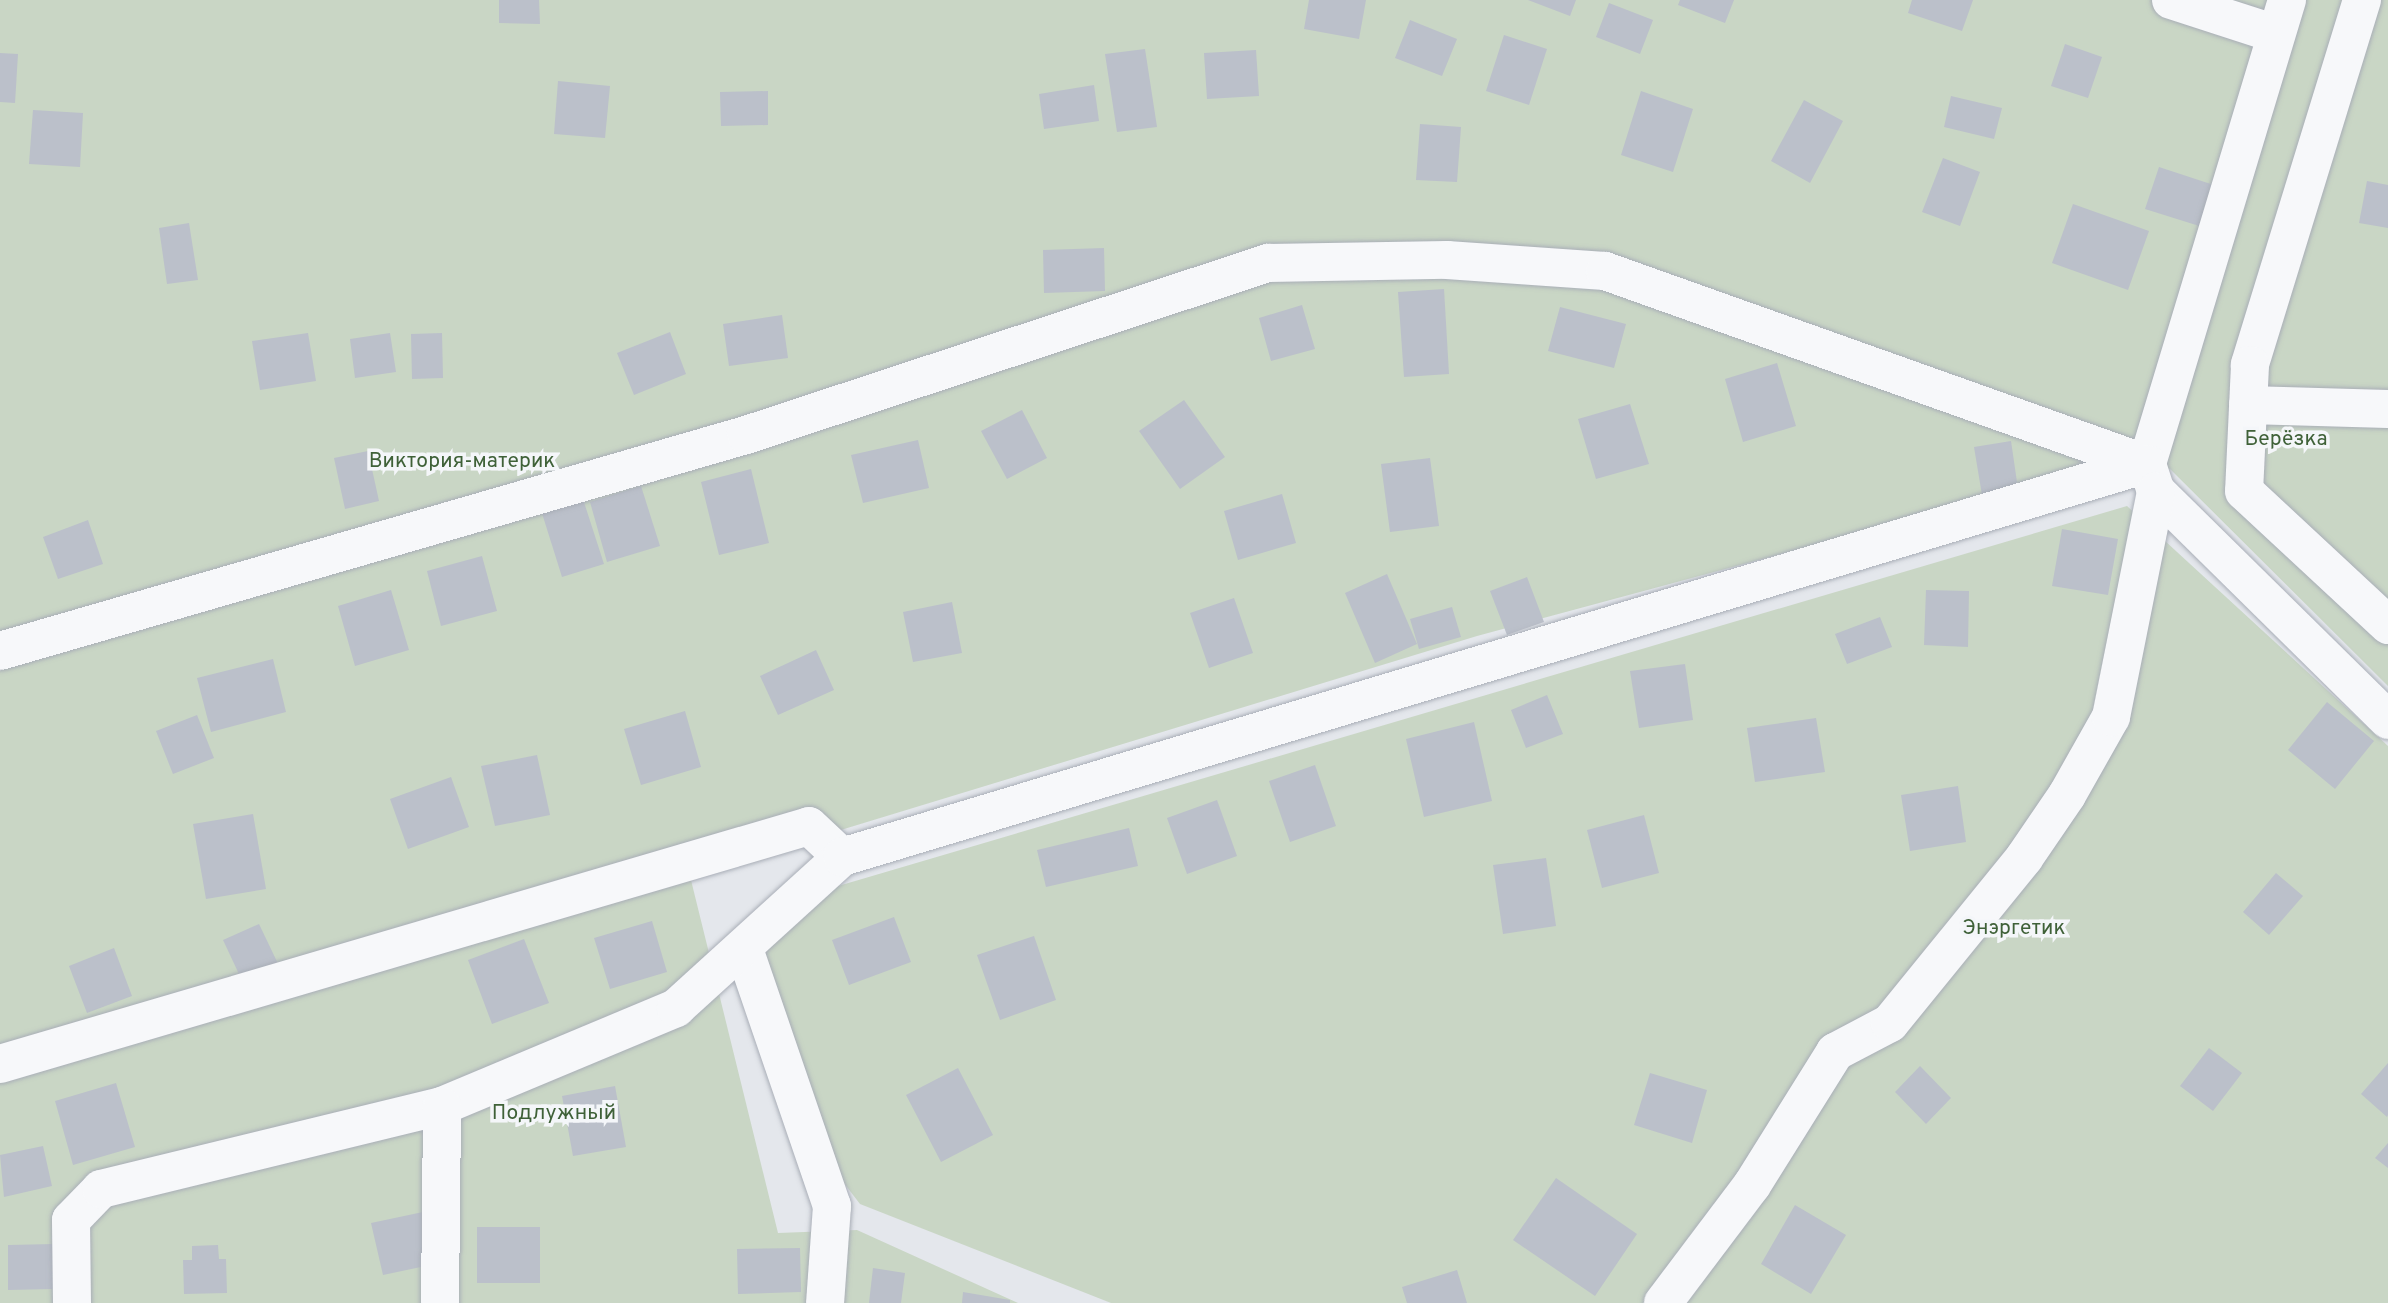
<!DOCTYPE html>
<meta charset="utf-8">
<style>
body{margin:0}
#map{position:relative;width:2388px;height:1303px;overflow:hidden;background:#e4e7ec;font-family:Overpass,sans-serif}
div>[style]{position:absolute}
.green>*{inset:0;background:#c9d6c5}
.building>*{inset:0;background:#bbc0ca}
.roads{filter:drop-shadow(0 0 2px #a9aeb7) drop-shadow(0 0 2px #a9aeb7)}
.minor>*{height:38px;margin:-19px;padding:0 19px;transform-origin:19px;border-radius:19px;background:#f7f8fa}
span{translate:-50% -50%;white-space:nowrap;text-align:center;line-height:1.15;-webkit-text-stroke:7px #f4f6f9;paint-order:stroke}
.park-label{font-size:21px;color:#3f6138}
</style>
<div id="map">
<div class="green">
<i style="clip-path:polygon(0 0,2388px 0,2388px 686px,2170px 469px,2121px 462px,1477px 636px,690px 876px,778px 1233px,857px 1230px,1018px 1303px,0 1303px)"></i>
<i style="clip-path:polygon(2127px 506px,2388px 746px,2388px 1303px,1111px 1303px,860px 1204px,827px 1161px,761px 948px,828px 889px)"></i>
</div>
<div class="building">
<i style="clip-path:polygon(499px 0,539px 0,540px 24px,499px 23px)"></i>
<i style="clip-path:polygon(1309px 0,1366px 0,1359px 39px,1304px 29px)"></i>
<i style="clip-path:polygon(1528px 0,1576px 0,1570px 16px)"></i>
<i style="clip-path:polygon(1680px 0,1734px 0,1725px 23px,1678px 5px)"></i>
<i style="clip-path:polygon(1912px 0,1973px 0,1962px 31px,1908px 13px)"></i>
<i style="clip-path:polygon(1609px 3px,1653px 20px,1640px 54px,1596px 37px)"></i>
<i style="clip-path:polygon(1410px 20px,1457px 39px,1442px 76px,1395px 58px)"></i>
<i style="clip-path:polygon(1504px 35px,1547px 49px,1529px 105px,1486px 91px)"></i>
<i style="clip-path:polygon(2065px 44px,2102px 57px,2088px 98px,2051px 86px)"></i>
<i style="clip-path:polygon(1145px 49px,1157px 127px,1117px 132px,1105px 54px)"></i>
<i style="clip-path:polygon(1256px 50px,1259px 96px,1207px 99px,1204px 53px)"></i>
<i style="clip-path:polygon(0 53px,18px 54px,15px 103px,0 102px)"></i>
<i style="clip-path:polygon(558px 81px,610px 86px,605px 138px,554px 134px)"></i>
<i style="clip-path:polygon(1094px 85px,1099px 121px,1044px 129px,1039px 94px)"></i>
<i style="clip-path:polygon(768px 91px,768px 125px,721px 126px,720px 92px)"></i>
<i style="clip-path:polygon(1641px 91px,1693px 109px,1673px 172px,1621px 155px)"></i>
<i style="clip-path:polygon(1951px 96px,2002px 108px,1994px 139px,1944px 127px)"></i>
<i style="clip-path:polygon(1804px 100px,1843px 121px,1810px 183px,1771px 161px)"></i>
<i style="clip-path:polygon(33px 110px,83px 113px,80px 167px,29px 164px)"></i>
<i style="clip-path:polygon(1420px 124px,1461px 127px,1457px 182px,1416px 180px)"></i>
<i style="clip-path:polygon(1943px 158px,1980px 172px,1960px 226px,1922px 212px)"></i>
<i style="clip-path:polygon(2159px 167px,2226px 189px,2212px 230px,2145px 209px)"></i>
<i style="clip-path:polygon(2367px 181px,2388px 185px,2388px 228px,2359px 223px)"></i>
<i style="clip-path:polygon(2073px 204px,2149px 231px,2128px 290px,2052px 263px)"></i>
<i style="clip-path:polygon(189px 223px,198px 280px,167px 284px,159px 228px)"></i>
<i style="clip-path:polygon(1104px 248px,1105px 291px,1044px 293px,1043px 250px)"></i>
<i style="clip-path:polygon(1444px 289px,1449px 374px,1404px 377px,1398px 292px)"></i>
<i style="clip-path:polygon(1302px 305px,1315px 349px,1271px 361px,1259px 318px)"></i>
<i style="clip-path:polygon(1560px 307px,1626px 324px,1614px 368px,1548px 351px)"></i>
<i style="clip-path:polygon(782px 315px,788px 358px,729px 366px,723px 324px)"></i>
<i style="clip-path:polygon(670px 332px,686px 374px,634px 395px,617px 353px)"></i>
<i style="clip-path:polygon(308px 333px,316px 381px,260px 390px,252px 341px)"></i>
<i style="clip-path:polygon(390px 333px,396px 372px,355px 378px,350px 339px)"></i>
<i style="clip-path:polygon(442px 333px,443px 378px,412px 379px,411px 334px)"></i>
<i style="clip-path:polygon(1777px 363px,1796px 426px,1743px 442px,1725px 379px)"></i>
<i style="clip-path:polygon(1184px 400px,1225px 457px,1180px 489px,1139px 431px)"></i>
<i style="clip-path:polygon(1630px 404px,1649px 464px,1596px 479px,1578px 419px)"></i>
<i style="clip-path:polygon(1022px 410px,1047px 458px,1007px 479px,981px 431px)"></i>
<i style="clip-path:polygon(918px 440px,929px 488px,863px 503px,851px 455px)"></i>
<i style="clip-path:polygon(2011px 441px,2018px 489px,1982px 495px,1974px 447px)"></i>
<i style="clip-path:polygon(368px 451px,379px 501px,345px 509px,334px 458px)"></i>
<i style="clip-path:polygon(1430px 458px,1439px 526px,1390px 532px,1381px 464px)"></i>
<i style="clip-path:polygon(751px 469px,769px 543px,719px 555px,701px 482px)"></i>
<i style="clip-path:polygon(641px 486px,660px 546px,607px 562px,590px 502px)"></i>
<i style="clip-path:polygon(1282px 494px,1296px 543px,1238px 560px,1224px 511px)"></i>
<i style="clip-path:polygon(582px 496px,604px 564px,562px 577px,541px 510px)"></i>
<i style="clip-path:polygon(88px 520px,103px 564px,58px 579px,43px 537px)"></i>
<i style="clip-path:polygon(2062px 529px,2118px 539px,2108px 595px,2052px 586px)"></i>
<i style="clip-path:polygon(482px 556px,497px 611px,441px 626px,427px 571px)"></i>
<i style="clip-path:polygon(1387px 574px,1417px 644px,1375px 663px,1345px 593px)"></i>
<i style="clip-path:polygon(1527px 577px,1544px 622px,1507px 635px,1490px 591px)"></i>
<i style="clip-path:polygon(391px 590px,409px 650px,355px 666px,338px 606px)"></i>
<i style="clip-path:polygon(1926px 590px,1969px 591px,1968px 647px,1924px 645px)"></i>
<i style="clip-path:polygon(1234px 598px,1253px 653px,1209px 668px,1190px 613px)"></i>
<i style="clip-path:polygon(952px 602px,962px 653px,913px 662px,903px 612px)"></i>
<i style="clip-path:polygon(1452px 607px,1461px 637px,1419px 649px,1410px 619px)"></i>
<i style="clip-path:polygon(1880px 617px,1892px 647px,1847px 664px,1835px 634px)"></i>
<i style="clip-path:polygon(816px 650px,834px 690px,778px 715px,760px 676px)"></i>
<i style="clip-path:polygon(273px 659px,286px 712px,211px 732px,197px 678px)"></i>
<i style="clip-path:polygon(1685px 664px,1693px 720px,1639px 728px,1630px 671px)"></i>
<i style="clip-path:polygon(1547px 695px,1563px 734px,1526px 748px,1511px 710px)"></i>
<i style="clip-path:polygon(2327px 702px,2374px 741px,2335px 789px,2288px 750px)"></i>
<i style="clip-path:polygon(685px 711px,701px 767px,641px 785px,624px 729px)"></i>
<i style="clip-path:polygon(197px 715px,214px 758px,173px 774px,156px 731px)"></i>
<i style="clip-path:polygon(1816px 718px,1825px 772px,1755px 782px,1747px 728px)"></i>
<i style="clip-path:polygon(1474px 722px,1492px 801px,1424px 817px,1406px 739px)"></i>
<i style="clip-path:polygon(537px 755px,550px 815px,495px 826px,481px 766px)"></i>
<i style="clip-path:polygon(1315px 765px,1336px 826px,1290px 842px,1269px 781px)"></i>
<i style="clip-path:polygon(451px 777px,469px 827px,408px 849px,390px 799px)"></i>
<i style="clip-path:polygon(1958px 786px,1966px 842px,1910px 851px,1901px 795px)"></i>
<i style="clip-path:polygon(1217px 800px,1237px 856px,1187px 874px,1167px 818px)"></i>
<i style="clip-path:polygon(253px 814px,266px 889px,206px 899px,193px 824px)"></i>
<i style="clip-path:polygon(1644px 815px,1659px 873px,1602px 888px,1587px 830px)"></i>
<i style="clip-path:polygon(1129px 828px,1138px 866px,1046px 887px,1037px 850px)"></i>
<i style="clip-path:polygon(1546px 858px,1556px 926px,1503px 934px,1493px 865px)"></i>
<i style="clip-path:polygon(2276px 873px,2303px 896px,2269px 935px,2243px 912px)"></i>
<i style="clip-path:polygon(894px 917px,911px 962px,849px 985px,832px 940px)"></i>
<i style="clip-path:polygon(652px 921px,667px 972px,610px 989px,594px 938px)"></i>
<i style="clip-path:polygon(259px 924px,282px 972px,246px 989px,223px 940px)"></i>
<i style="clip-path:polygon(1034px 936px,1056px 1000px,1000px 1020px,977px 955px)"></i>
<i style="clip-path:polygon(524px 939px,549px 1003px,492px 1024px,468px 960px)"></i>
<i style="clip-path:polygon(114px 948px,132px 996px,87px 1013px,69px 966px)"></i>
<i style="clip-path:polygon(2209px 1048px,2242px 1073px,2213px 1111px,2180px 1086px)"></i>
<i style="clip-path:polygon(2388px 1063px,2388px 1115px,2387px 1117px,2361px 1094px)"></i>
<i style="clip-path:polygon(1920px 1066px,1951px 1098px,1926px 1124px,1895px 1092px)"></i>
<i style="clip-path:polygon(958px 1068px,993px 1135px,941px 1162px,906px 1095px)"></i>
<i style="clip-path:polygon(1650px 1073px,1707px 1090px,1692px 1143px,1634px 1125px)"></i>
<i style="clip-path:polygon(116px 1083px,135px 1147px,73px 1165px,55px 1101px)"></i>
<i style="clip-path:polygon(615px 1086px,626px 1147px,573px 1156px,562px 1096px)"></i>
<i style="clip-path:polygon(2388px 1143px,2388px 1168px,2375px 1158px)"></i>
<i style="clip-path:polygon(43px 1146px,52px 1186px,4px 1197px,0 1155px)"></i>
<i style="clip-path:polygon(1556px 1178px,1637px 1234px,1595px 1296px,1513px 1240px)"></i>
<i style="clip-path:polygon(1795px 1205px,1846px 1235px,1811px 1294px,1761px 1264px)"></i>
<i style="clip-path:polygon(423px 1212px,435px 1264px,383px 1275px,371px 1223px)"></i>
<i style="clip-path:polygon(477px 1227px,540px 1227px,540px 1283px,477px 1283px)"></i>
<i style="clip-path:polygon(54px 1244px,54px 1289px,8px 1290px,8px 1245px)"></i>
<i style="clip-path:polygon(218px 1245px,219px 1259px,226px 1259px,227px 1293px,184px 1294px,183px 1260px,192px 1260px,192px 1246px)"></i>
<i style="clip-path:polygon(800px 1248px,801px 1292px,738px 1294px,737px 1249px)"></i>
<i style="clip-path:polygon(873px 1268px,905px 1273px,901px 1303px,869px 1303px)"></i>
<i style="clip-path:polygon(1457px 1270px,1467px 1303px,1407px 1303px,1402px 1287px)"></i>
<i style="clip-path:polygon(963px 1292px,1010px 1300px,1010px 1303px,962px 1303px)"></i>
</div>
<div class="roads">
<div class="minor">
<i style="left:2171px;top:0;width:110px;rotate:17.9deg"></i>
<i style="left:2287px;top:0;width:485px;rotate:106.8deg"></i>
<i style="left:2147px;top:464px;width:28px;rotate:72deg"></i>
<i style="left:2156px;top:491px;width:326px;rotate:44.6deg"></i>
<i style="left:2362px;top:0;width:382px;rotate:107.1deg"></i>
<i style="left:2250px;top:365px;width:126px;rotate:92.7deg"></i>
<i style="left:2244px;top:491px;width:197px;rotate:42.9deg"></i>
<i style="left:2248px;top:405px;width:140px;rotate:1.6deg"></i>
<i style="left:0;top:651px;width:777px;rotate:-16.15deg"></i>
<i style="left:746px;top:435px;width:550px;rotate:-18.24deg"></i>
<i style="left:1268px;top:263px;width:179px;rotate:-1deg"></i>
<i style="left:1447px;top:260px;width:158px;rotate:4deg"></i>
<i style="left:1605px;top:271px;width:575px;rotate:19.6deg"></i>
<i style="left:744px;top:949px;width:272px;rotate:71.1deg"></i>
<i style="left:832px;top:1206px;width:97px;rotate:94.1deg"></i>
<i style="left:0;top:1064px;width:843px;rotate:-16.39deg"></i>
<i style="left:809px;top:826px;width:45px;rotate:43.2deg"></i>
<i style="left:72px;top:1303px;width:83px;rotate:-90.7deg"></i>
<i style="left:71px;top:1220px;width:43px;rotate:-45.9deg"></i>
<i style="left:101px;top:1189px;width:351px;rotate:-13.7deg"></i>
<i style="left:442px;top:1106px;width:254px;rotate:-22.7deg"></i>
<i style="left:676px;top:1008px;width:224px;rotate:-42.3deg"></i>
<i style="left:842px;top:857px;width:1363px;rotate:-16.76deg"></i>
<i style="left:440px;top:1303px;width:197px;rotate:-89.4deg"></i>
<i style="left:1663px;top:1303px;width:148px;rotate:-53deg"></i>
<i style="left:1752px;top:1185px;width:157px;rotate:-58deg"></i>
<i style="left:1835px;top:1052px;width:62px;rotate:-27.8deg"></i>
<i style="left:1890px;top:1023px;width:213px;rotate:-50.9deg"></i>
<i style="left:2024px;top:858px;width:76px;rotate:-55.7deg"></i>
<i style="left:2067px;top:795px;width:90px;rotate:-60.6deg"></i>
<i style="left:2111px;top:717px;width:230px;rotate:-78.7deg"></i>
</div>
</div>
<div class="park-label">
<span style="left:2286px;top:440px">Берёзка</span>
<span style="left:462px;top:462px">Виктория-материк</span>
<span style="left:2014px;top:929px">Энэргетик</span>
<span style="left:554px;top:1114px">Подлужный</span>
</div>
</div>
